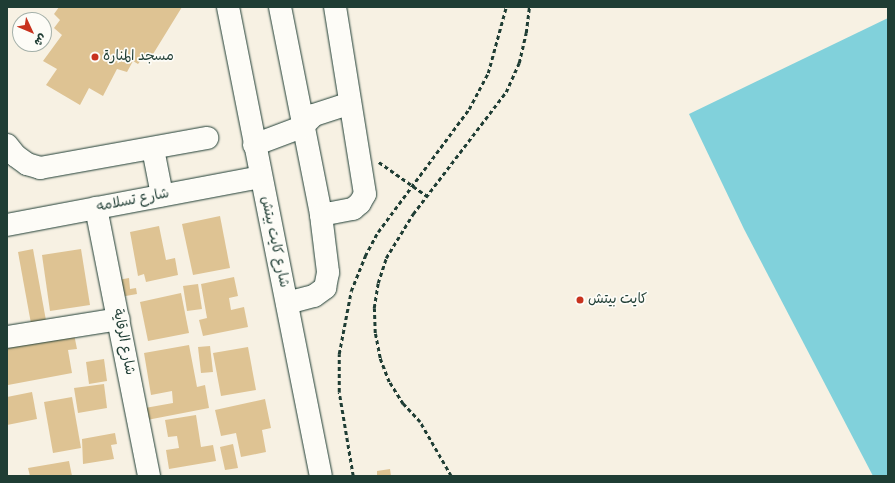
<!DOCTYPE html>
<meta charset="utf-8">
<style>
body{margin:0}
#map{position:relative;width:895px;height:483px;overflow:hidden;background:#f7f1e3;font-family:"Indie Flower","Playpen Sans Arabic",sans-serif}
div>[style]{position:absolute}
.water>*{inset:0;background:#81d1db}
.building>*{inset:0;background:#dec393}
.path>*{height:2.5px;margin-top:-1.25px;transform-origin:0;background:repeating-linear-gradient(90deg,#1f3d34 0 4px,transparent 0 7px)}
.roads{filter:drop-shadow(0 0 1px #1f3d34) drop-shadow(0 0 1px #1f3d34)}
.minor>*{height:22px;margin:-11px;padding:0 11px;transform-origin:11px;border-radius:11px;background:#fdfcf7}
.dots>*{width:11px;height:11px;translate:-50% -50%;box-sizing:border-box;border:2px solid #fdfcf7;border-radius:50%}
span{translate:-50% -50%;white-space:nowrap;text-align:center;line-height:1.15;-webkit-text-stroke:3.5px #fdfcf7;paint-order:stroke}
.poi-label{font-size:14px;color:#1f3d34}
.left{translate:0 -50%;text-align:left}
.street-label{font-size:14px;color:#1f3d34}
.frame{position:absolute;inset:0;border:8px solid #1f3d34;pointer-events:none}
.north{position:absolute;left:12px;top:12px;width:40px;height:40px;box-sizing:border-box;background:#fdfcf7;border:1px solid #a4b0a9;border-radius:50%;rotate:134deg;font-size:11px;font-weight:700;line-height:16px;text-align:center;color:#1f3d34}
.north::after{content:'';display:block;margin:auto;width:14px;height:18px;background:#c8321e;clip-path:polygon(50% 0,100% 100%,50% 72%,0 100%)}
</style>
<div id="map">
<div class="water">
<i style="clip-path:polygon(888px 18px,888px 476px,873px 476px,744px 229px,689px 114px)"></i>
</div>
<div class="building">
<i style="clip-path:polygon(59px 7px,182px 7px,150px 59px,145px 55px,138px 64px,133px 61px,127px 72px,117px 69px,103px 96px,89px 88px,80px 105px,46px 85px,57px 69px,43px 61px,62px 35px,54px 28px,60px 20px,54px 14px)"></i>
<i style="clip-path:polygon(220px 216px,230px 268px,193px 275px,182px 224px)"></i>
<i style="clip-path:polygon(159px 226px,166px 260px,175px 258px,178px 275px,146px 282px,144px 274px,138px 276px,130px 232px)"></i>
<i style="clip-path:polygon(33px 249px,47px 326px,32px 329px,18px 252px)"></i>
<i style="clip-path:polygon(81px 249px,90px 305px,50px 311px,42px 255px)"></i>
<i style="clip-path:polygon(234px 277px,238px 296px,229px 298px,231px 310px,244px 307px,248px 327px,203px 336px,199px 320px,207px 318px,201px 284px)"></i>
<i style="clip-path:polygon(129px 278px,130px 289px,136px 288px,137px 294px,120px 297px,118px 280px)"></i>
<i style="clip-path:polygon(198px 284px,202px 309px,187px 311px,183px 286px)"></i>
<i style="clip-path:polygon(181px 293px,189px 333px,148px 341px,140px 302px)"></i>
<i style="clip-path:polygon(73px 329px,77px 349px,68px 350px,72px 373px,8px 385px,7px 342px)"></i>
<i style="clip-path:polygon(189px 345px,197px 387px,205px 385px,209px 408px,147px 420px,145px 408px,173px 403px,172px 391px,151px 395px,144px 353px)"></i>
<i style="clip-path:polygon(210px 346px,213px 372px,201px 373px,198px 347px)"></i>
<i style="clip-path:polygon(248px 347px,256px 390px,221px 396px,213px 353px)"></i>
<i style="clip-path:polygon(104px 359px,107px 381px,89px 384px,86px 362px)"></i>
<i style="clip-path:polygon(104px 384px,107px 408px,78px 413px,74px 388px)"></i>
<i style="clip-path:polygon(32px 392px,37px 419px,7px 425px,7px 397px)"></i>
<i style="clip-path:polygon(72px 397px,81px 448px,53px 453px,44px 402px)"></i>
<i style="clip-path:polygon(265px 399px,271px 428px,262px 430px,266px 452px,241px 457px,236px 433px,221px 436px,215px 410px)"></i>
<i style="clip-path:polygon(196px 415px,201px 447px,213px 445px,216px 461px,169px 469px,166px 450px,179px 448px,177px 436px,168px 437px,165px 420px)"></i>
<i style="clip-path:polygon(115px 433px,117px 444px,111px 445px,114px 459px,83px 464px,82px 439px)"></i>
<i style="clip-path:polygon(233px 444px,238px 468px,225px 470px,220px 447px)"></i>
<i style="clip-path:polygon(69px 461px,72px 476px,30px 476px,28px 468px)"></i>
<i style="clip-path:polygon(390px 469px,391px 476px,377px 476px,377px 471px)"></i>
</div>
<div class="path">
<i style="left:379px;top:162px;width:59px;rotate:35.3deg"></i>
<i style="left:353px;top:476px;width:85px;rotate:-99.5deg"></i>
<i style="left:339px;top:392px;width:38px;rotate:-90deg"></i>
<i style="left:339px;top:354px;width:64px;rotate:-79.2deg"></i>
<i style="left:351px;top:291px;width:38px;rotate:-68deg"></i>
<i style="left:365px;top:256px;width:27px;rotate:-62deg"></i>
<i style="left:378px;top:232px;width:153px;rotate:-53.5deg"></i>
<i style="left:469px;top:109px;width:41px;rotate:-62.2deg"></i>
<i style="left:488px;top:73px;width:68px;rotate:-74.7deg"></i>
<i style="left:451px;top:476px;width:62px;rotate:-119.9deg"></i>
<i style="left:420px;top:422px;width:25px;rotate:-133deg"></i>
<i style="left:403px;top:404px;width:26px;rotate:-122deg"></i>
<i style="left:389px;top:382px;width:26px;rotate:-111deg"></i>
<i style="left:380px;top:358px;width:25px;rotate:-101deg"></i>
<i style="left:375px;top:333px;width:25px;rotate:-92deg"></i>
<i style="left:374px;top:308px;width:25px;rotate:-81deg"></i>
<i style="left:378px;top:283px;width:26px;rotate:-72deg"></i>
<i style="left:386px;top:258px;width:52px;rotate:-58.5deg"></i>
<i style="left:413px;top:214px;width:153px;rotate:-52.7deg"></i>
<i style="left:506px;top:92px;width:32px;rotate:-66deg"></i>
<i style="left:519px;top:63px;width:31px;rotate:-77deg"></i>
<i style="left:526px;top:33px;width:26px;rotate:-83deg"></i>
</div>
<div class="roads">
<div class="minor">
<i style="left:228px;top:7px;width:478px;rotate:78.8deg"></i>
<i style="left:280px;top:7px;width:212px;rotate:78.8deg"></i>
<i style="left:321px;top:215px;width:33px;rotate:-11deg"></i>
<i style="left:353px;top:209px;width:9px;rotate:-41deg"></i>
<i style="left:360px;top:203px;width:10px;rotate:-61deg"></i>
<i style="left:365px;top:194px;width:189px;rotate:-99.1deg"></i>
<i style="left:7px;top:145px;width:14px;rotate:51deg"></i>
<i style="left:16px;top:156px;width:14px;rotate:36deg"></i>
<i style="left:27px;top:164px;width:14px;rotate:17deg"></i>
<i style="left:40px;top:168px;width:170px;rotate:-10.2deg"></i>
<i style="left:254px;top:145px;width:51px;rotate:-20.6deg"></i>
<i style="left:302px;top:127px;width:17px;rotate:-45deg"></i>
<i style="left:314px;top:115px;width:38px;rotate:-18deg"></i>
<i style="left:153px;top:149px;width:47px;rotate:78.9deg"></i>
<i style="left:96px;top:208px;width:273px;rotate:78.8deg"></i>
<i style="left:7px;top:225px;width:258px;rotate:-10.7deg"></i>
<i style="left:287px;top:303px;width:28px;rotate:-15deg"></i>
<i style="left:314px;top:296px;width:14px;rotate:-36deg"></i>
<i style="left:325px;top:288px;width:16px;rotate:-79deg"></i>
<i style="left:328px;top:272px;width:57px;rotate:-97deg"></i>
<i style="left:7px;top:337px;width:113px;rotate:-9.1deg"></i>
</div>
</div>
<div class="dots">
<i style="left:95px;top:57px;background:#c8321e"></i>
<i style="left:580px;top:300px;background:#c8321e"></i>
</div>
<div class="poi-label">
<span class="left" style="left:103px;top:57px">مسجد المنارة</span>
<span class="left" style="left:588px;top:300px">كايت بيتش</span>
</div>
<div class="street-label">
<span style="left:133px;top:201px;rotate:-11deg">شارع تسلامه</span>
<span style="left:274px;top:242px;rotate:78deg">شارع كايت بيتش</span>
<span style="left:123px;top:342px;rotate:79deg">شارع الرقاية</span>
</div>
<div class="frame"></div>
<div class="north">ش</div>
</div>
